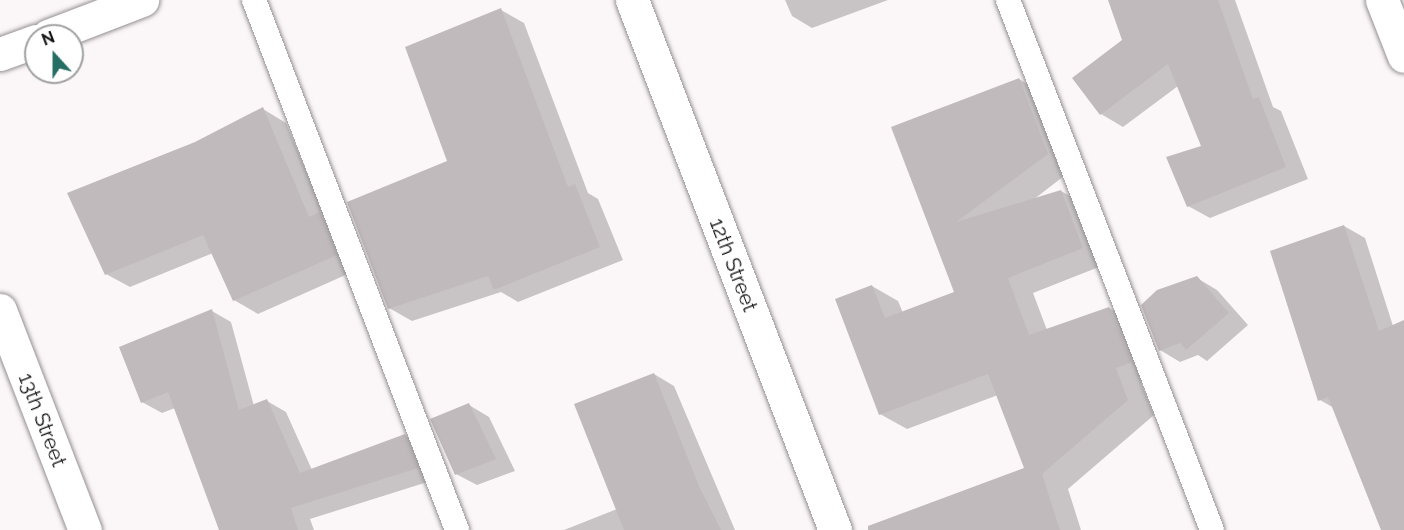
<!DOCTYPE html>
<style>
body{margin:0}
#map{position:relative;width:1404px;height:530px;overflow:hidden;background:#fbf6f7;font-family:Raleway,sans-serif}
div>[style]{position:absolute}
.shadow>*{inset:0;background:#0003}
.building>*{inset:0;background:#c0babc}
.roads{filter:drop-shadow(0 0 2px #959091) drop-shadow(0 0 2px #959091)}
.lane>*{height:24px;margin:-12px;padding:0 12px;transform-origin:12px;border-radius:12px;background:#fff}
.street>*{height:33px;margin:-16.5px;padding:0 16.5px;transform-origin:16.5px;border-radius:16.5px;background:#fff}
span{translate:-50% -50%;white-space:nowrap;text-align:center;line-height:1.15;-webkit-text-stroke:6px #fff;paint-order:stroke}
.street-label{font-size:20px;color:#151313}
.north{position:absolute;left:24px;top:24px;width:60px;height:60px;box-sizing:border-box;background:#fff;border:2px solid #a1a1a1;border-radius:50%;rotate:339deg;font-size:16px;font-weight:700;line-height:24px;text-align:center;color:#151313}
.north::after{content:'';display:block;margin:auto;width:21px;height:27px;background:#266d63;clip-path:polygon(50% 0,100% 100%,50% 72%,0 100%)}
</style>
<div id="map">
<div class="shadow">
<i style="clip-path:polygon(785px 0,888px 0,812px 28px,792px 16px)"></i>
<i style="clip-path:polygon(1109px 0,1235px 0,1273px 107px,1281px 111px,1308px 179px,1210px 218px,1188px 206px,1203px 147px,1178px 86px,1123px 127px,1101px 114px,1124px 41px)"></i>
<i style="clip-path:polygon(501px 10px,524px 23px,588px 193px,598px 199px,623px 260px,518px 302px,501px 292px,412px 321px,389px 308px,449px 162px)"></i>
<i style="clip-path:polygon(1019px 79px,1045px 95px,1073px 169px,1033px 200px,1061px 191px,1088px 206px,1109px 263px,1033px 293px,1047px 330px,1109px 308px,1136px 324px,1157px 377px,1141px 383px,1154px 415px,1068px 489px,1081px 530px,929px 530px,1026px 469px,998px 395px,907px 429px,880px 414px,872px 286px,898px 301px,903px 313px,956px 292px,893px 128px)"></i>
<i style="clip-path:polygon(263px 109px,286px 123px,326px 218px,359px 269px,258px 314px,234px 300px,213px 253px,130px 287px,106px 274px,196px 143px)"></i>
<i style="clip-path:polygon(1344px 226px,1365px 238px,1393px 326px,1404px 324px,1404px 530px,1383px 530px,1334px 408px,1320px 400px)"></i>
<i style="clip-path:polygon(1197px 278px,1217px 290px,1248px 325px,1207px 361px,1198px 355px,1180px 362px,1160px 350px)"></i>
<i style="clip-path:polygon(212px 311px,231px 322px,254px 406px,267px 401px,286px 412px,312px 470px,405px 435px,424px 447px,437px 479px,310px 519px,314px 530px,221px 530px,175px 408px,162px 413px,142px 402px)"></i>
<i style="clip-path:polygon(654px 374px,674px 386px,735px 530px,564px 530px,617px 509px)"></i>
<i style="clip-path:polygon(469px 405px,489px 417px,515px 471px,477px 485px,456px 474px)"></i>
</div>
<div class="building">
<i style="clip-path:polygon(1108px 0,1218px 0,1253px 99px,1259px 97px,1286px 167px,1187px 207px,1166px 157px,1201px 146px,1168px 64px,1100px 115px,1072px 78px,1122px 40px)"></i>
<i style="clip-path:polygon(501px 8px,568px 187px,575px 184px,600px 247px,494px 290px,488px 276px,388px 309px,347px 202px,447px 161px,405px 47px)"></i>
<i style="clip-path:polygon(1019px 78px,1048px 154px,956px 222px,1061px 190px,1083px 248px,1008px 278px,1029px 335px,1109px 307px,1132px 362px,1116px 368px,1128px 400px,1042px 474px,1060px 530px,868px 530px,868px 526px,1024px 468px,988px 374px,879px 415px,835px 299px,872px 285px,885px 318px,954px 292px,891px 127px)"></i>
<i style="clip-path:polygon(263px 107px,309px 217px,320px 212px,337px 255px,233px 301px,203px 235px,105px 275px,67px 193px,195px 142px)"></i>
<i style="clip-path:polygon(1344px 225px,1379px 331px,1404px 320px,1404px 530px,1381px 530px,1328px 397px,1318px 401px,1270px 251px)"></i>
<i style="clip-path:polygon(1197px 276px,1229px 313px,1186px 350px,1180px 343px,1159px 351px,1141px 305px,1157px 290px)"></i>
<i style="clip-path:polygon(212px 309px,239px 410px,267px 399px,300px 473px,405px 434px,418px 468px,291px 508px,298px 530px,219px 530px,168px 392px,141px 403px,119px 347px)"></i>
<i style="clip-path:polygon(654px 373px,699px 486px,721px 530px,624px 530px,574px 404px)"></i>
<i style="clip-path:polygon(469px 403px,496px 459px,455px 475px,430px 419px)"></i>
</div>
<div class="roads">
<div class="lane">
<i style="left:254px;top:0;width:568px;rotate:69.04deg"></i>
<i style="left:1008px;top:0;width:568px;rotate:68.95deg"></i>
</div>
<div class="street">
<i style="left:632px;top:0;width:568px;rotate:69.04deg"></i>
<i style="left:1382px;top:0;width:60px;rotate:68.6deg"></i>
<i style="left:48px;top:36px;width:101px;rotate:-21deg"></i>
<i style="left:0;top:54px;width:38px;rotate:-20deg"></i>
<i style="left:0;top:310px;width:236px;rotate:68.9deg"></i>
</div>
</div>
<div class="street-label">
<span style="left:733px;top:265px;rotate:69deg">12th Street</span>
<span style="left:42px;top:420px;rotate:69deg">13th Street</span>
</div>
<div class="north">N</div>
</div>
